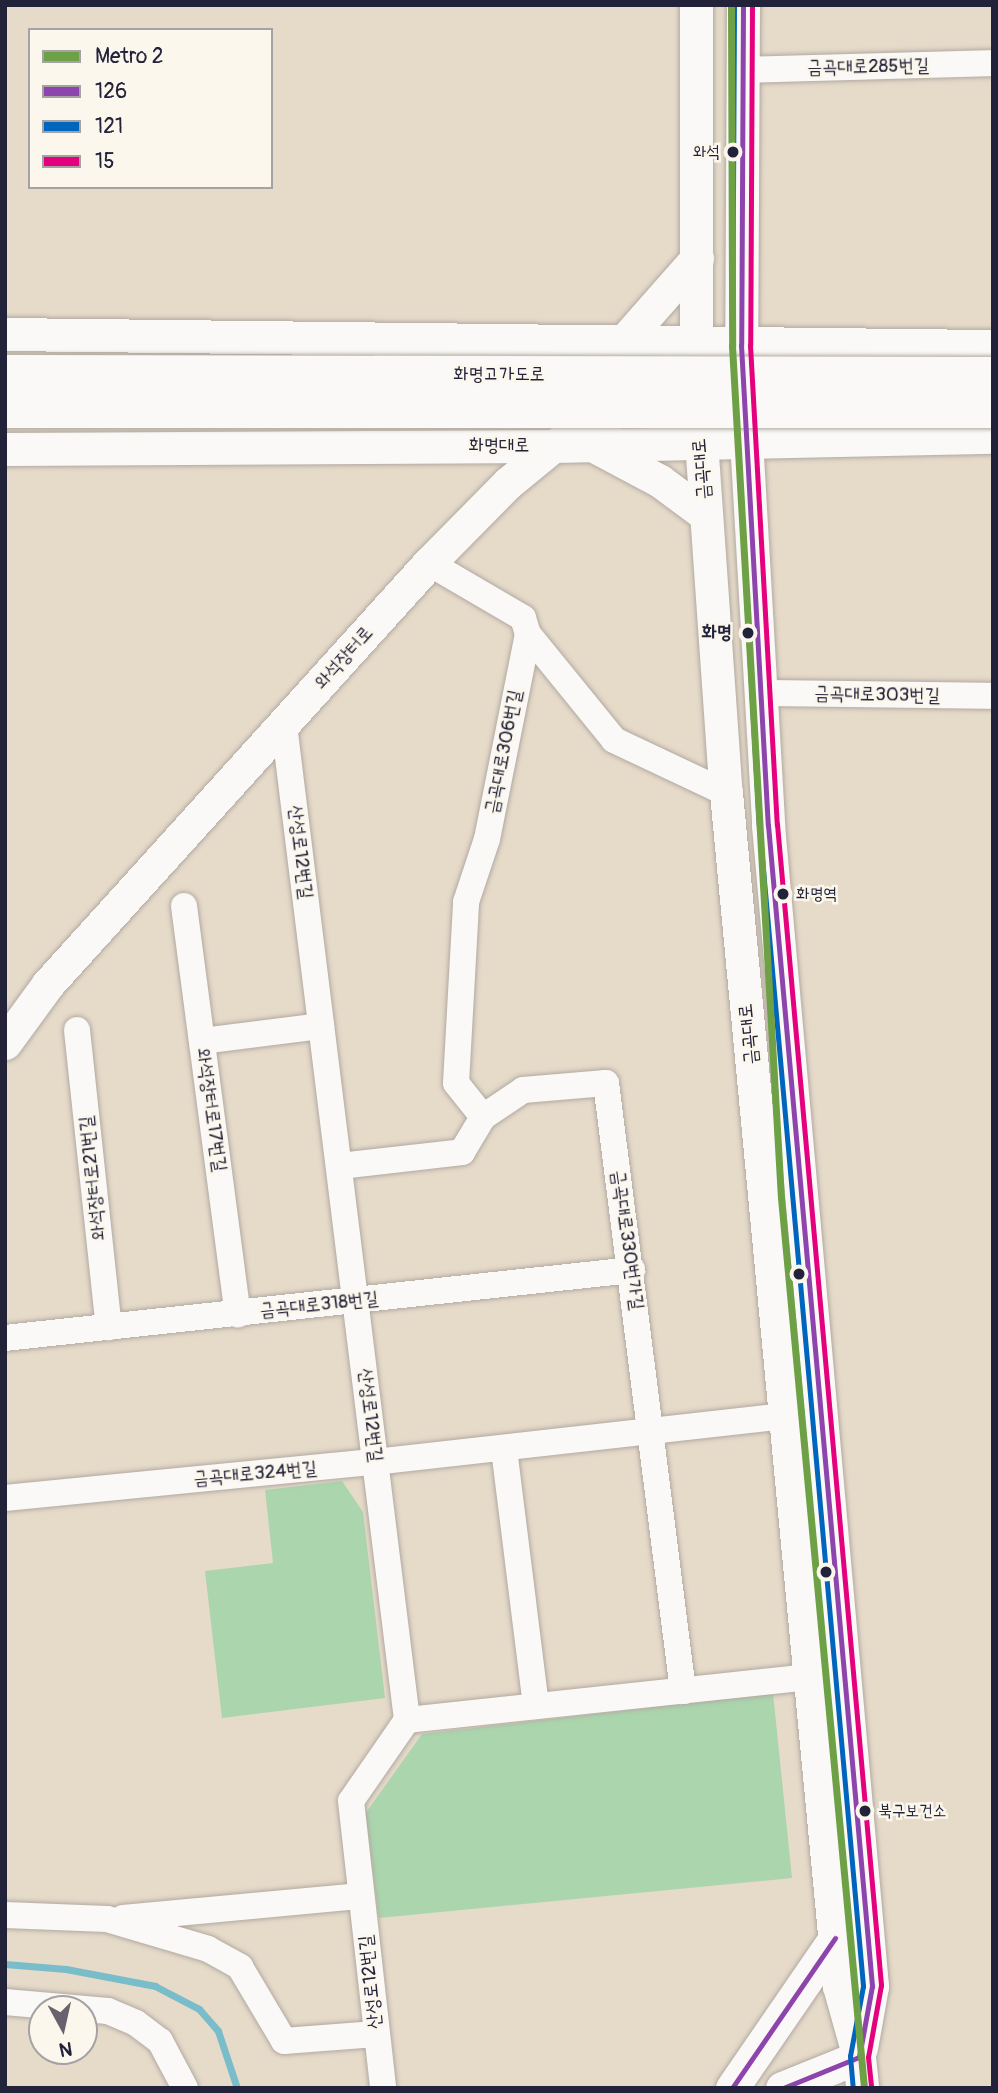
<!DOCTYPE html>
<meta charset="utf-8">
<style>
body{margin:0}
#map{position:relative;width:998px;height:2093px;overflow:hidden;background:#e6dac9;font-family:Pangolin,"Poor Story",sans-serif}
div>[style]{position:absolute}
.green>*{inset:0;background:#abd5ad}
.stream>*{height:7px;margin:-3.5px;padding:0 3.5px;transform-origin:3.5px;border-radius:3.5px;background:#79bcca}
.roads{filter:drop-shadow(0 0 2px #b1aaa1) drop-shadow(0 0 2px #b1aaa1)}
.minor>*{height:26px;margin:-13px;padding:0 13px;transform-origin:13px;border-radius:13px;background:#fbf9f7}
.major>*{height:33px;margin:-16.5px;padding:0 16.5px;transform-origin:16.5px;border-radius:16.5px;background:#fbf9f7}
.bridges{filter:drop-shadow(0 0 2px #b1aaa1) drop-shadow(0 0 2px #b1aaa1)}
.highway-bridge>*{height:38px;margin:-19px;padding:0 19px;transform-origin:19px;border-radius:19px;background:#fbf9f7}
.bus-1>*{height:5px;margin:-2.5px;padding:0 2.5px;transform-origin:2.5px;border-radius:2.5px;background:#8e44ad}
.bus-2>*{height:5px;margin:-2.5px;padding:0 2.5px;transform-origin:2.5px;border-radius:2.5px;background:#0065bd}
.bus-3>*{height:5px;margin:-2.5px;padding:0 2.5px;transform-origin:2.5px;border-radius:2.5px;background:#e5007d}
.metro-1>*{height:7px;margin:-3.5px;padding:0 3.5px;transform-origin:3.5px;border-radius:3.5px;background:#6ea045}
.dots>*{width:19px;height:19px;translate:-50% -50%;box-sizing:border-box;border:4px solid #fbf7ec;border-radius:50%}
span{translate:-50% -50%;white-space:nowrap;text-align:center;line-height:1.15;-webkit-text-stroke:5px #fbf7ec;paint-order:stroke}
.bus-label{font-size:17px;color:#22223b}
.right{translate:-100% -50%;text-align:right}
.left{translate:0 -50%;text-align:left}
.street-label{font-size:19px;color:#22223b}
.stop-label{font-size:19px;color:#22223b;font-weight:700}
.frame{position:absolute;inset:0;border:7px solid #22223b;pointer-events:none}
.legend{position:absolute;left:28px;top:28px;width:245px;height:161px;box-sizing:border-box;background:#fbf7ec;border:2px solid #a4a2a5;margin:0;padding:9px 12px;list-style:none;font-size:21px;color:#22223b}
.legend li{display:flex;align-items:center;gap:14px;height:35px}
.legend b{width:35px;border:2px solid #a4a2a5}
.north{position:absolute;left:28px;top:1995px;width:70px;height:70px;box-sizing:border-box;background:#fbf7ec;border:2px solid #a4a2a5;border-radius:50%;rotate:172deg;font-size:19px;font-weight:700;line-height:28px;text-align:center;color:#22223b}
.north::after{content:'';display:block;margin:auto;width:24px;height:32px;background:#67626d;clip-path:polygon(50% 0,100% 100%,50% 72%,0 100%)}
</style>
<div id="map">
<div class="green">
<i style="clip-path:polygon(342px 1481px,363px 1512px,385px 1698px,222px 1718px,205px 1571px,273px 1563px,265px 1490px)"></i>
<i style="clip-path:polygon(773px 1693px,792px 1878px,379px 1918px,365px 1814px,422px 1734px)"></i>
</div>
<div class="stream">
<i style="left:5px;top:1964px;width:61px;rotate:4.7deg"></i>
<i style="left:66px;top:1969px;width:91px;rotate:10.8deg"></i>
<i style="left:155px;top:1986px;width:50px;rotate:27.6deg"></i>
<i style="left:199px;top:2009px;width:29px;rotate:49deg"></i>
<i style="left:218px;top:2031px;width:60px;rotate:71.6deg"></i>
</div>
<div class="roads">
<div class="minor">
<i style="left:744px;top:70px;width:249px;rotate:-1.6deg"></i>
<i style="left:429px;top:563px;width:109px;rotate:30.3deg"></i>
<i style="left:523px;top:618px;width:17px;rotate:73deg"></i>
<i style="left:761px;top:693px;width:232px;rotate:0.7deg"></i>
<i style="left:284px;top:725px;width:1003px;rotate:82.95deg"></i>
<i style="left:407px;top:1720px;width:98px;rotate:124.7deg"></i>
<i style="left:351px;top:1801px;width:289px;rotate:83.6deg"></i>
<i style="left:184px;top:906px;width:412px;rotate:82.5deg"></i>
<i style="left:77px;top:1030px;width:299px;rotate:83.9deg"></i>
<i style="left:202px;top:1041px;width:120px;rotate:-7.2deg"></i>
<i style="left:483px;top:1117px;width:43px;rotate:-128.5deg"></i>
<i style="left:456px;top:1083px;width:181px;rotate:-86.8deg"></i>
<i style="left:466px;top:902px;width:66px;rotate:-71.6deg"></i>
<i style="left:487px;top:839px;width:209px;rotate:-78.7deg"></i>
<i style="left:528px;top:634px;width:136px;rotate:50.9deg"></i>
<i style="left:614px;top:740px;width:124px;rotate:25.3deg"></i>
<i style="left:340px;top:1166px;width:123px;rotate:-6.5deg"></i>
<i style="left:462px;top:1152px;width:41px;rotate:-59deg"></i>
<i style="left:483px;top:1117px;width:48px;rotate:-34deg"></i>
<i style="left:523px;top:1090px;width:83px;rotate:-4.8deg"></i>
<i style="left:606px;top:1083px;width:613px;rotate:82.78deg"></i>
<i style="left:5px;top:1338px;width:631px;rotate:-6.19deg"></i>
<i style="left:504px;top:1449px;width:259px;rotate:82.9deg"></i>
<i style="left:5px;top:1498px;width:372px;rotate:-5.6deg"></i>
<i style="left:375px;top:1462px;width:415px;rotate:-6.4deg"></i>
<i style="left:407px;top:1720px;width:406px;rotate:-6.1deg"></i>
<i style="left:5px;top:1915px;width:102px;rotate:2.2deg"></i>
<i style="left:107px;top:1919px;width:105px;rotate:16.5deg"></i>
<i style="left:208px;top:1949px;width:37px;rotate:29deg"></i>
<i style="left:240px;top:1967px;width:86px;rotate:59.3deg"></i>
<i style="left:284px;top:2041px;width:92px;rotate:-4.4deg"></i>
<i style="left:123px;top:1918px;width:239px;rotate:-5.3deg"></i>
<i style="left:5px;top:2002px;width:103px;rotate:5deg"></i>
<i style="left:108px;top:2011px;width:30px;rotate:23deg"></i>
<i style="left:136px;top:2023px;width:30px;rotate:37deg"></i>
<i style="left:160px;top:2041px;width:53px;rotate:62deg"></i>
</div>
<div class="major">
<i style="left:696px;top:5px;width:364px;rotate:90deg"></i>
<i style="left:696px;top:369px;width:425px;rotate:86deg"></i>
<i style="left:726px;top:793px;width:1198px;rotate:84.59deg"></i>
<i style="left:839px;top:1986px;width:74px;rotate:74.3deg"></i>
<i style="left:859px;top:2057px;width:31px;rotate:84deg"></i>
<i style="left:743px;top:5px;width:340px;rotate:90.3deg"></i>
<i style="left:741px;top:345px;width:94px;rotate:87deg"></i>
<i style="left:746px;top:439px;width:387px;rotate:86.7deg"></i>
<i style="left:768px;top:825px;width:1166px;rotate:84.88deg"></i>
<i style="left:872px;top:1986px;width:63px;rotate:100.1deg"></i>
<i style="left:5px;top:334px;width:988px;rotate:0.7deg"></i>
<i style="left:623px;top:342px;width:112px;rotate:-48.6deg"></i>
<i style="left:594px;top:446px;width:75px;rotate:27.9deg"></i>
<i style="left:660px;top:481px;width:57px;rotate:36.5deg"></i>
<i style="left:5px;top:449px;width:548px;rotate:-0.31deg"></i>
<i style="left:553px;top:446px;width:440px;rotate:-1.2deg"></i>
<i style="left:5px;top:1043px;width:73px;rotate:-53.9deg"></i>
<i style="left:48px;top:984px;width:568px;rotate:-47.86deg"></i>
<i style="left:429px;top:563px;width:112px;rotate:-45.4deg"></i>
<i style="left:508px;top:483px;width:58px;rotate:-39.4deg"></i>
<i style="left:553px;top:446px;width:82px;rotate:-28.4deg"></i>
<i style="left:732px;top:2088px;width:182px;rotate:-55.5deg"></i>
<i style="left:782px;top:2088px;width:83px;rotate:-21.9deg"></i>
</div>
</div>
<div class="bridges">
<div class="highway-bridge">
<i style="left:5px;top:374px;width:988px;rotate:0.12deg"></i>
<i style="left:5px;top:409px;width:988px"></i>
</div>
</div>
<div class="bus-1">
<i style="left:743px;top:5px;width:340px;rotate:90.3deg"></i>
<i style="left:741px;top:345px;width:481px;rotate:86.8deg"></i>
<i style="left:768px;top:825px;width:1166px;rotate:84.88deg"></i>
<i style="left:872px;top:1986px;width:72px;rotate:100.4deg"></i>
<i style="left:859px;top:2057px;width:82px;rotate:157.8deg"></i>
<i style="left:732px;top:2088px;width:182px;rotate:-55.5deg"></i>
</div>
<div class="bus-2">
<i style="left:734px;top:5px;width:340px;rotate:90.3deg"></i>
<i style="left:732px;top:345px;width:481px;rotate:86.8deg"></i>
<i style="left:759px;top:825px;width:1166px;rotate:84.88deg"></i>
<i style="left:863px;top:1986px;width:71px;rotate:100.5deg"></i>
<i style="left:850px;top:2056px;width:32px;rotate:85deg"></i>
</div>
<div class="bus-3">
<i style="left:752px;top:5px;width:340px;rotate:90.3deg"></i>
<i style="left:750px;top:345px;width:480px;rotate:86.8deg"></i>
<i style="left:777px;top:824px;width:1166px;rotate:84.88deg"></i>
<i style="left:881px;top:1985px;width:73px;rotate:100.2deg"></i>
<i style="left:868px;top:2057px;width:30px;rotate:84deg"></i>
</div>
<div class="metro-1">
<i style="left:731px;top:5px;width:341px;rotate:89.8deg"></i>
<i style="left:732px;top:346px;width:853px;rotate:86.71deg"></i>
<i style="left:781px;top:1198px;width:894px;rotate:84.67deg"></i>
</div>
<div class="dots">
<i style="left:733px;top:152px;background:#22223b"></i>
<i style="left:748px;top:633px;background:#22223b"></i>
<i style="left:783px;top:894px;background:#22223b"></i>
<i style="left:799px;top:1274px;background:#22223b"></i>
<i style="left:826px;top:1572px;background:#22223b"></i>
<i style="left:865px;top:1811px;background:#22223b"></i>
</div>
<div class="bus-label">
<span class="right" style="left:720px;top:152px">와석</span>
<span class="left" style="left:796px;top:894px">화명역</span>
<span class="left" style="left:878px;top:1811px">북구보건소</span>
</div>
<div class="street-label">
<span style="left:868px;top:67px;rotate:-1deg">금곡대로285번길</span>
<span style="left:499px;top:375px">화명고가도로</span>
<span style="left:499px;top:446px">화명대로</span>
<span style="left:702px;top:469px;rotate:-95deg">금곡대로</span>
<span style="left:344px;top:658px;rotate:-48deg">와석장터로</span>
<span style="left:877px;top:695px;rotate:1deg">금곡대로303번길</span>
<span style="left:504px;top:752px;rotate:-79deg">금곡대로306번길</span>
<span style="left:300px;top:852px;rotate:83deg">산성로12번길</span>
<span style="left:749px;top:1034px;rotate:-96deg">금곡대로</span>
<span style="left:211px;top:1110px;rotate:82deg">와석장터로17번길</span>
<span style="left:93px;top:1178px;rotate:-96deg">와석장터로21번길</span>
<span style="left:627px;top:1240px;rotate:82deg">금곡대로330번가길</span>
<span style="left:319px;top:1305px;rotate:-6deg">금곡대로318번길</span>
<span style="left:370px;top:1415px;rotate:83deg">산성로12번길</span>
<span style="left:255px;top:1474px;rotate:-5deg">금곡대로324번길</span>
<span style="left:371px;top:1982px;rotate:-96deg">산성로12번길</span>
</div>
<div class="stop-label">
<span class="right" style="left:732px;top:633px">화명</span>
</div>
<div class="frame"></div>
<ul class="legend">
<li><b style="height:9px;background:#6ea045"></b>Metro 2</li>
<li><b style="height:9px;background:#8e44ad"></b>126</li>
<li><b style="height:9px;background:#0065bd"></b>121</li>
<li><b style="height:9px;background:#e5007d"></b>15</li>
</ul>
<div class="north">N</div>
</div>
